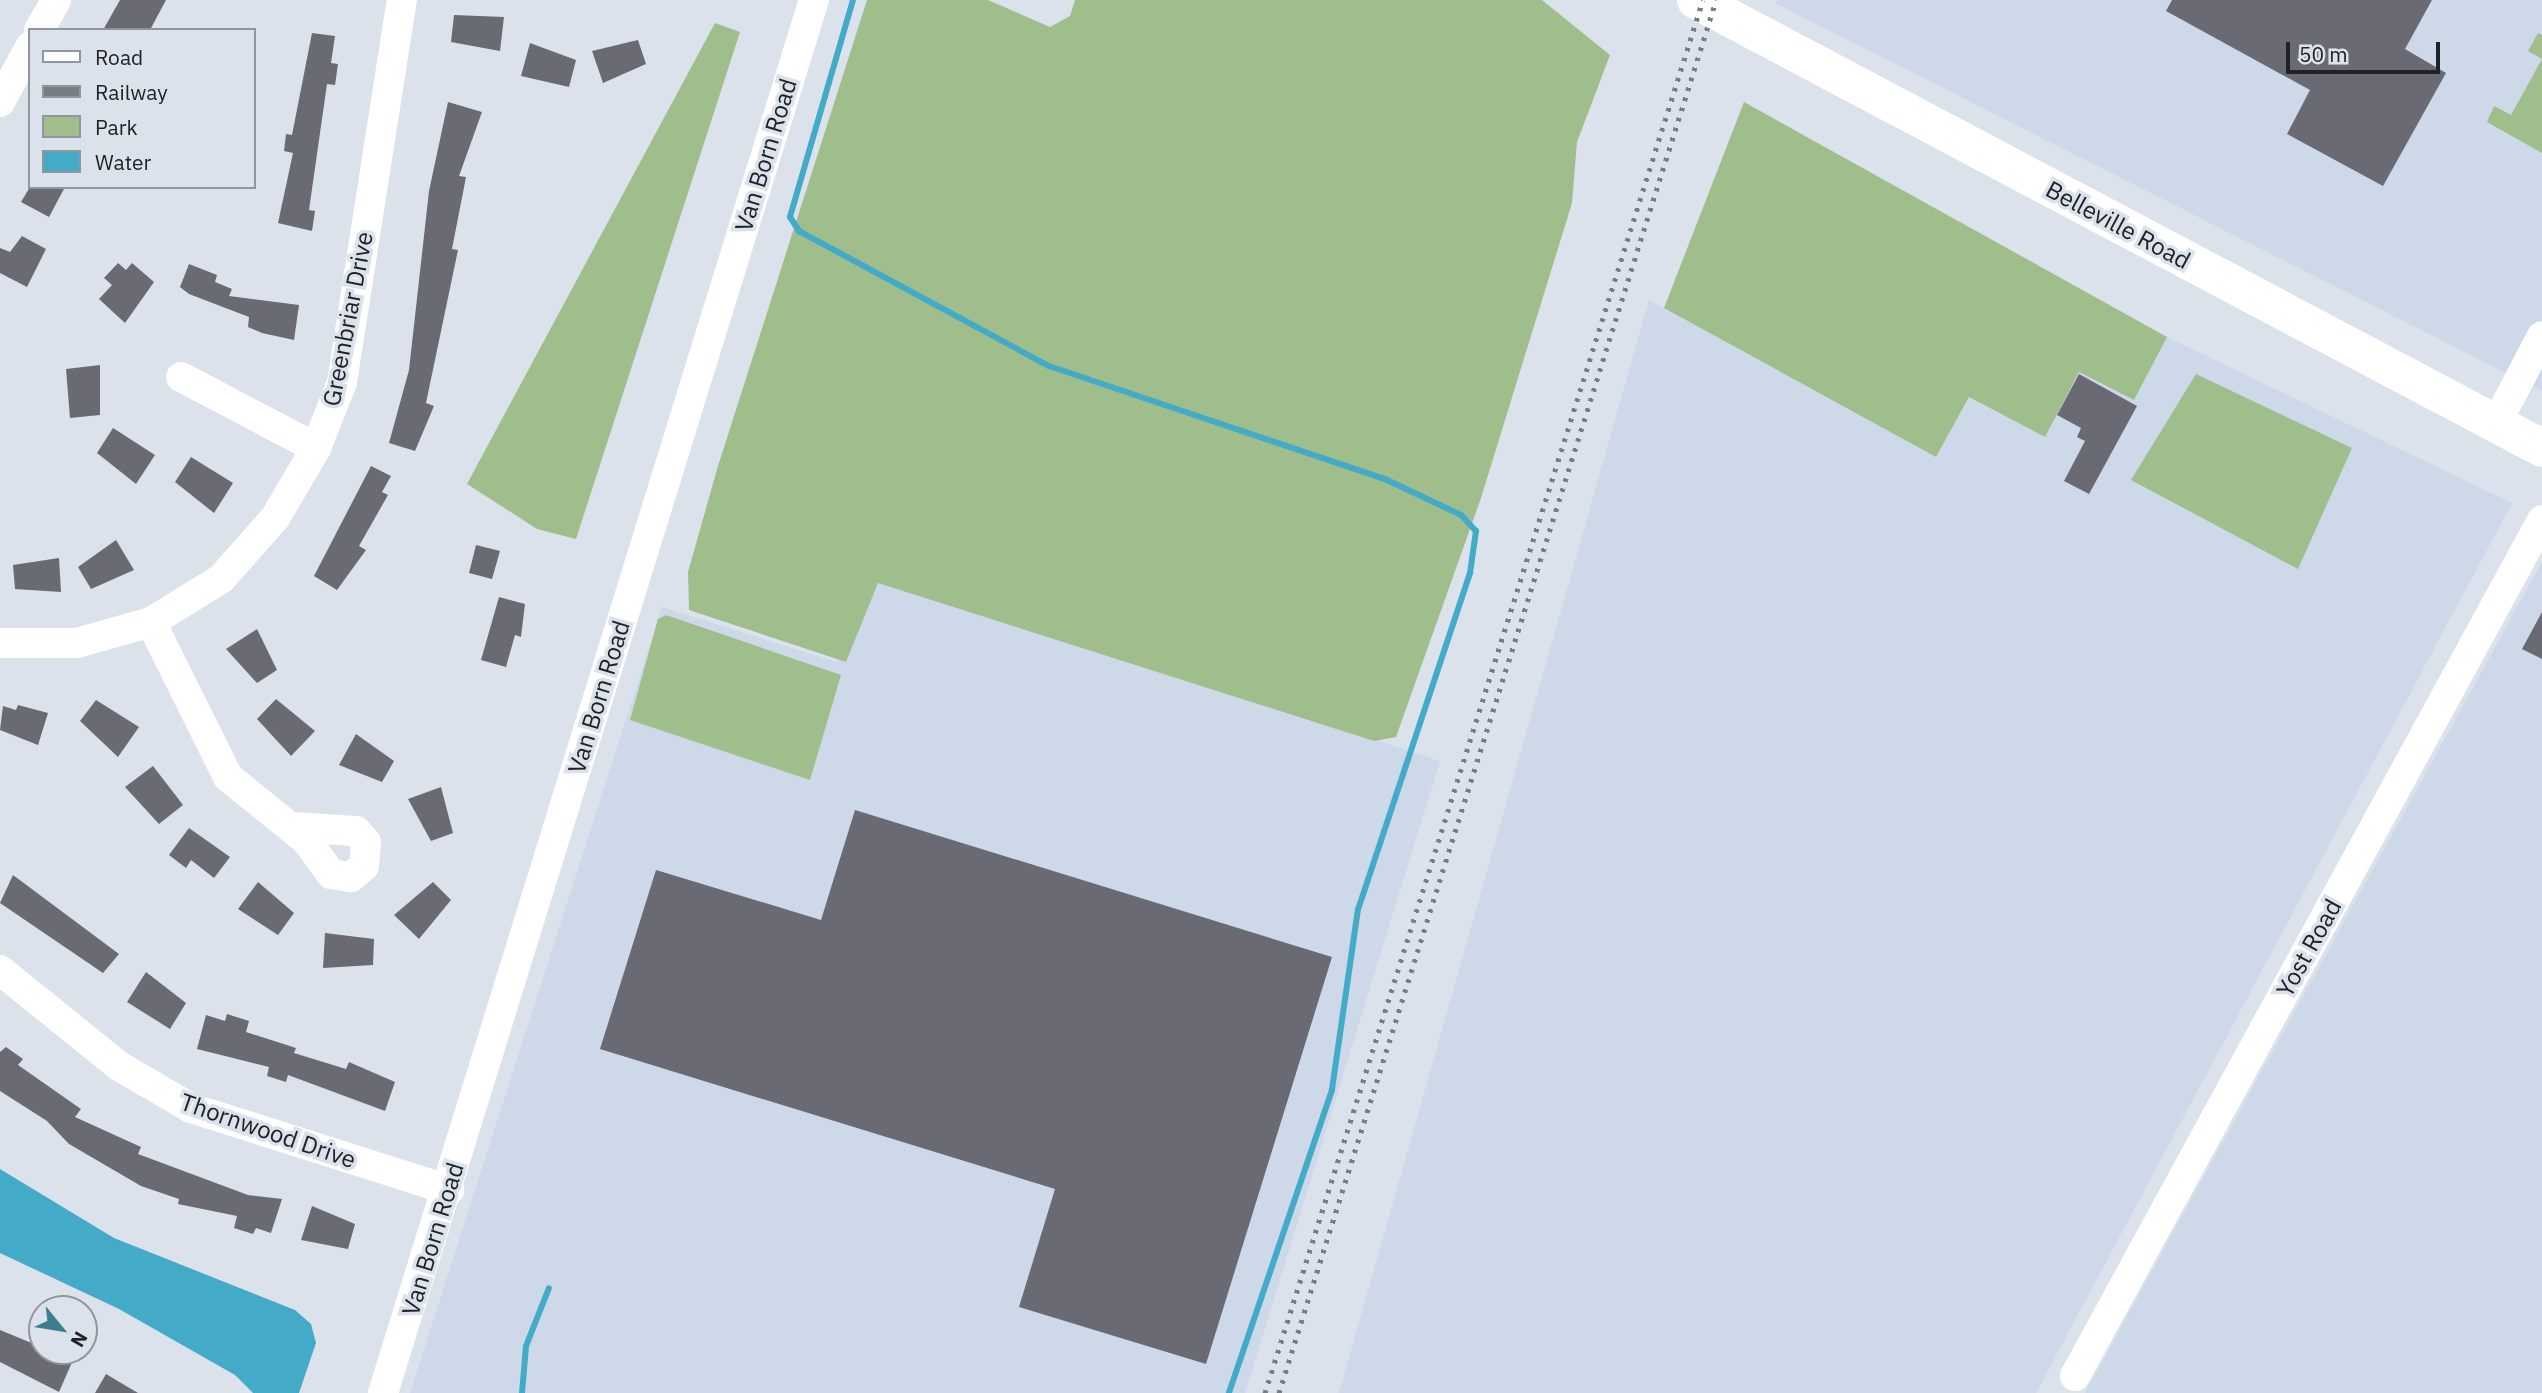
<!DOCTYPE html>
<style>
body{margin:0}
#map{position:relative;width:2542px;height:1393px;overflow:hidden;background:#dbe2ec;font-family:"IBM Plex Sans",sans-serif}
div>[style]{position:absolute}
.built>*{inset:0;background:#cdd8e8}
.green>*{inset:0;background:#a0be8b}
.water>*{inset:0;background:#43aac8}
.stream>*{height:6px;margin:-3px;padding:0 3px;transform-origin:3px;border-radius:3px;background:#43aac8}
.building>*{inset:0;background:#6a6a74}
.minor>*{height:30px;margin:-15px;padding:0 15px;transform-origin:15px;border-radius:15px;background:#fff}
.major>*{height:38px;margin:-19px;padding:0 19px;transform-origin:19px;border-radius:19px;background:#fff}
.rail>*{height:5px;margin-top:-2.5px;transform-origin:0;background:repeating-linear-gradient(90deg,#787d83 0 3.5px,transparent 0 10.5px)}
span{translate:-50% -50%;white-space:nowrap;text-align:center;line-height:1.15;-webkit-text-stroke:7px #dbe2ec;paint-order:stroke}
.street-label{font-size:24px;color:#202326}
.legend{position:absolute;left:28px;top:28px;width:228px;height:161px;box-sizing:border-box;background:#dbe2ec;border:2px solid #90969d;margin:0;padding:9px 12px;list-style:none;font-size:21px;color:#202326}
.legend li{display:flex;align-items:center;gap:14px;height:35px}
.legend b{width:35px;border:2px solid #90969d}
.north{position:absolute;left:28px;top:1295px;width:70px;height:70px;box-sizing:border-box;background:#dbe2ec;border:2px solid #90969d;border-radius:50%;rotate:120deg;font-size:19px;font-weight:700;line-height:28px;text-align:center;color:#202326}
.north::after{content:'';display:block;margin:auto;width:24px;height:32px;background:#3b7e8e;clip-path:polygon(50% 0,100% 100%,50% 72%,0 100%)}
.scale{position:absolute;left:2286px;top:42px;width:154px;height:32px;box-sizing:border-box;border:4px solid #202326;border-top:0;padding-left:9px;font-size:21px;line-height:24px;white-space:nowrap;color:#202326;-webkit-text-stroke:5px #dbe2ec;paint-order:stroke}
</style>
<div id="map">
<div class="built">
<i style="clip-path:polygon(1777px 0,2542px 0,2542px 391px,1775px 3px)"></i>
<i style="clip-path:polygon(1649px 300px,1936px 457px,1969px 397px,2044px 437px,2079px 372px,2134px 399px,2167px 337px,2512px 503px,2036px 1393px,1339px 1393px)"></i>
<i style="clip-path:polygon(2542px 562px,2542px 1393px,2085px 1393px)"></i>
<i style="clip-path:polygon(864px 572px,1440px 761px,1245px 1393px,410px 1393px,662px 607px,837px 662px)"></i>
</div>
<div class="green">
<i style="clip-path:polygon(867px 0,988px 0,1050px 27px,1070px 16px,1075px 0,1542px 0,1610px 55px,1577px 142px,1572px 203px,1481px 498px,1396px 737px,1374px 741px,878px 583px,846px 662px,689px 610px,688px 572px,718px 466px)"></i>
<i style="clip-path:polygon(715px 23px,740px 32px,576px 539px,537px 529px,467px 484px)"></i>
<i style="clip-path:polygon(2538px 33px,2542px 35px,2542px 153px,2487px 122px,2494px 106px,2511px 115px,2542px 59px,2528px 51px)"></i>
<i style="clip-path:polygon(1744px 102px,2167px 337px,2134px 400px,2079px 372px,2045px 437px,1969px 397px,1936px 457px,1664px 308px)"></i>
<i style="clip-path:polygon(2196px 374px,2352px 448px,2298px 569px,2131px 480px)"></i>
<i style="clip-path:polygon(666px 615px,841px 675px,810px 780px,630px 720px,658px 619px)"></i>
</div>
<div class="water">
<i style="clip-path:polygon(0 1169px,114px 1238px,295px 1310px,311px 1324px,316px 1343px,299px 1393px,253px 1393px,235px 1375px,119px 1309px,0 1253px)"></i>
</div>
<div class="stream">
<i style="left:853px;top:0;width:226px;rotate:106.2deg"></i>
<i style="left:790px;top:217px;width:17px;rotate:57deg"></i>
<i style="left:799px;top:231px;width:284px;rotate:28.4deg"></i>
<i style="left:1049px;top:366px;width:357px;rotate:18.6deg"></i>
<i style="left:1387px;top:480px;width:82px;rotate:25.3deg"></i>
<i style="left:1461px;top:515px;width:22px;rotate:47deg"></i>
<i style="left:1476px;top:531px;width:42px;rotate:98.1deg"></i>
<i style="left:1470px;top:573px;width:354px;rotate:108.4deg"></i>
<i style="left:1358px;top:909px;width:183px;rotate:98.2deg"></i>
<i style="left:1332px;top:1090px;width:320px;rotate:108.8deg"></i>
<i style="left:522px;top:1393px;width:47px;rotate:-85.1deg"></i>
<i style="left:526px;top:1346px;width:62px;rotate:-68.4deg"></i>
</div>
<div class="building">
<i style="clip-path:polygon(120px 0,166px 0,150px 30px,103px 30px)"></i>
<i style="clip-path:polygon(2172px 0,2432px 0,2405px 49px,2446px 73px,2383px 186px,2287px 134px,2310px 90px,2166px 11px)"></i>
<i style="clip-path:polygon(454px 15px,504px 17px,500px 51px,451px 42px)"></i>
<i style="clip-path:polygon(312px 33px,335px 36px,331px 63px,338px 64px,335px 85px,327px 84px,309px 210px,315px 211px,312px 231px,278px 223px,293px 153px,284px 151px,286px 134px,292px 135px)"></i>
<i style="clip-path:polygon(638px 40px,646px 64px,603px 83px,592px 51px)"></i>
<i style="clip-path:polygon(530px 43px,576px 60px,569px 87px,521px 76px)"></i>
<i style="clip-path:polygon(448px 102px,482px 112px,459px 176px,466px 177px,452px 249px,458px 250px,426px 403px,434px 406px,415px 451px,389px 443px,409px 370px,429px 191px)"></i>
<i style="clip-path:polygon(30px 187px,65px 187px,49px 217px,21px 202px)"></i>
<i style="clip-path:polygon(22px 236px,46px 249px,27px 287px,0 273px,0 248px,10px 252px)"></i>
<i style="clip-path:polygon(118px 263px,126px 270px,132px 263px,154px 282px,125px 323px,99px 299px,112px 285px,104px 278px)"></i>
<i style="clip-path:polygon(189px 264px,217px 275px,215px 282px,232px 289px,229px 296px,299px 305px,294px 340px,262px 333px,248px 327px,249px 317px,189px 294px,180px 287px)"></i>
<i style="clip-path:polygon(100px 365px,100px 415px,70px 418px,66px 369px)"></i>
<i style="clip-path:polygon(2079px 374px,2137px 406px,2089px 494px,2064px 481px,2085px 441px,2077px 437px,2081px 428px,2057px 415px)"></i>
<i style="clip-path:polygon(113px 428px,155px 455px,136px 484px,97px 453px)"></i>
<i style="clip-path:polygon(191px 457px,233px 483px,214px 513px,175px 482px)"></i>
<i style="clip-path:polygon(371px 466px,391px 476px,382px 492px,388px 495px,359px 546px,366px 550px,337px 590px,314px 576px)"></i>
<i style="clip-path:polygon(116px 540px,134px 570px,91px 589px,78px 567px)"></i>
<i style="clip-path:polygon(476px 545px,500px 551px,492px 579px,469px 573px)"></i>
<i style="clip-path:polygon(59px 558px,61px 592px,15px 589px,13px 565px)"></i>
<i style="clip-path:polygon(499px 597px,525px 604px,521px 637px,515px 635px,506px 667px,481px 660px)"></i>
<i style="clip-path:polygon(2542px 612px,2542px 659px,2522px 649px)"></i>
<i style="clip-path:polygon(257px 629px,277px 670px,257px 683px,226px 649px)"></i>
<i style="clip-path:polygon(276px 699px,315px 731px,291px 756px,257px 719px)"></i>
<i style="clip-path:polygon(96px 700px,139px 727px,118px 757px,80px 721px)"></i>
<i style="clip-path:polygon(18px 705px,48px 713px,38px 745px,0 730px,3px 706px,16px 710px)"></i>
<i style="clip-path:polygon(356px 734px,394px 761px,382px 782px,339px 765px)"></i>
<i style="clip-path:polygon(153px 766px,183px 805px,159px 824px,125px 787px)"></i>
<i style="clip-path:polygon(441px 787px,453px 833px,431px 841px,408px 799px)"></i>
<i style="clip-path:polygon(855px 810px,1332px 957px,1206px 1364px,1019px 1307px,1055px 1189px,600px 1049px,656px 870px,821px 920px)"></i>
<i style="clip-path:polygon(189px 828px,230px 857px,214px 878px,191px 860px,186px 868px,169px 855px)"></i>
<i style="clip-path:polygon(13px 875px,119px 954px,103px 973px,0 903px)"></i>
<i style="clip-path:polygon(258px 882px,294px 913px,278px 935px,238px 909px)"></i>
<i style="clip-path:polygon(433px 882px,451px 900px,419px 939px,394px 915px)"></i>
<i style="clip-path:polygon(325px 933px,374px 939px,373px 965px,323px 968px)"></i>
<i style="clip-path:polygon(146px 972px,186px 1003px,170px 1029px,127px 1002px)"></i>
<i style="clip-path:polygon(227px 1014px,249px 1021px,246px 1032px,296px 1048px,294px 1053px,346px 1069px,349px 1062px,395px 1082px,385px 1111px,288px 1075px,286px 1082px,267px 1076px,269px 1067px,197px 1049px,206px 1015px,225px 1021px)"></i>
<i style="clip-path:polygon(6px 1047px,23px 1059px,18px 1065px,81px 1109px,75px 1117px,141px 1147px,138px 1154px,248px 1195px,282px 1199px,271px 1233px,256px 1228px,253px 1234px,234px 1228px,237px 1216px,178px 1204px,179px 1199px,141px 1186px,69px 1144px,47px 1121px,0 1091px,0 1052px)"></i>
<i style="clip-path:polygon(312px 1206px,355px 1224px,348px 1249px,301px 1240px)"></i>
<i style="clip-path:polygon(0 1330px,73px 1360px,59px 1392px,0 1362px)"></i>
<i style="clip-path:polygon(106px 1374px,138px 1393px,95px 1393px)"></i>
</div>
<div class="minor">
<i style="left:39px;top:30px;width:34px;rotate:-60deg"></i>
<i style="left:0;top:102px;width:63px;rotate:-61.4deg"></i>
<i style="left:181px;top:377px;width:153px;rotate:27.7deg"></i>
<i style="left:2496px;top:424px;width:99px;rotate:-62.4deg"></i>
<i style="left:151px;top:622px;width:173px;rotate:63.6deg"></i>
<i style="left:228px;top:777px;width:102px;rotate:39deg"></i>
<i style="left:307px;top:841px;width:41px;rotate:54deg"></i>
<i style="left:331px;top:874px;width:20px;rotate:9deg"></i>
<i style="left:351px;top:877px;width:17px;rotate:-40deg"></i>
<i style="left:364px;top:866px;width:24px;rotate:-85deg"></i>
<i style="left:366px;top:842px;width:15px;rotate:-132deg"></i>
<i style="left:356px;top:831px;width:64px;rotate:-176.4deg"></i>
<i style="left:0;top:643px;width:77px"></i>
<i style="left:77px;top:643px;width:77px;rotate:-15.8deg"></i>
<i style="left:151px;top:622px;width:82px;rotate:-31.6deg"></i>
<i style="left:221px;top:579px;width:81px;rotate:-48.5deg"></i>
<i style="left:275px;top:518px;width:81px;rotate:-59.6deg"></i>
<i style="left:316px;top:448px;width:71px;rotate:-68.5deg"></i>
<i style="left:342px;top:382px;width:387px;rotate:-81.1deg"></i>
<i style="left:0;top:970px;width:153px;rotate:38.9deg"></i>
<i style="left:119px;top:1066px;width:83px;rotate:30.3deg"></i>
<i style="left:191px;top:1108px;width:271px;rotate:17.6deg"></i>
<i style="left:2075px;top:1376px;width:975px;rotate:-61.38deg"></i>
<i style="left:383px;top:1393px;width:1458px;rotate:-72.81deg"></i>
</div>
<div class="major">
<i style="left:1696px;top:0;width:957px;rotate:27.9deg"></i>
</div>
<div class="rail">
<i style="left:1265px;top:1393px;width:1460px;rotate:-72.55deg"></i>
<i style="left:1279px;top:1393px;width:1460px;rotate:-72.58deg"></i>
</div>
<div class="street-label">
<span style="left:766px;top:155px;rotate:-73deg">Van Born Road</span>
<span style="left:2118px;top:225px;rotate:28deg">Belleville Road</span>
<span style="left:348px;top:319px;rotate:-79deg">Greenbriar Drive</span>
<span style="left:599px;top:697px;rotate:-73deg">Van Born Road</span>
<span style="left:2309px;top:948px;rotate:-61deg">Yost Road</span>
<span style="left:268px;top:1131px;rotate:19deg">Thornwood Drive</span>
<span style="left:433px;top:1239px;rotate:-73deg">Van Born Road</span>
</div>
<ul class="legend">
<li><b style="height:9px;background:#fff"></b>Road</li>
<li><b style="height:9px;background:#787d83"></b>Railway</li>
<li><b style="height:19px;background:#a0be8b"></b>Park</li>
<li><b style="height:19px;background:#43aac8"></b>Water</li>
</ul>
<div class="north">N</div>
<div class="scale">50 m</div>
</div>
